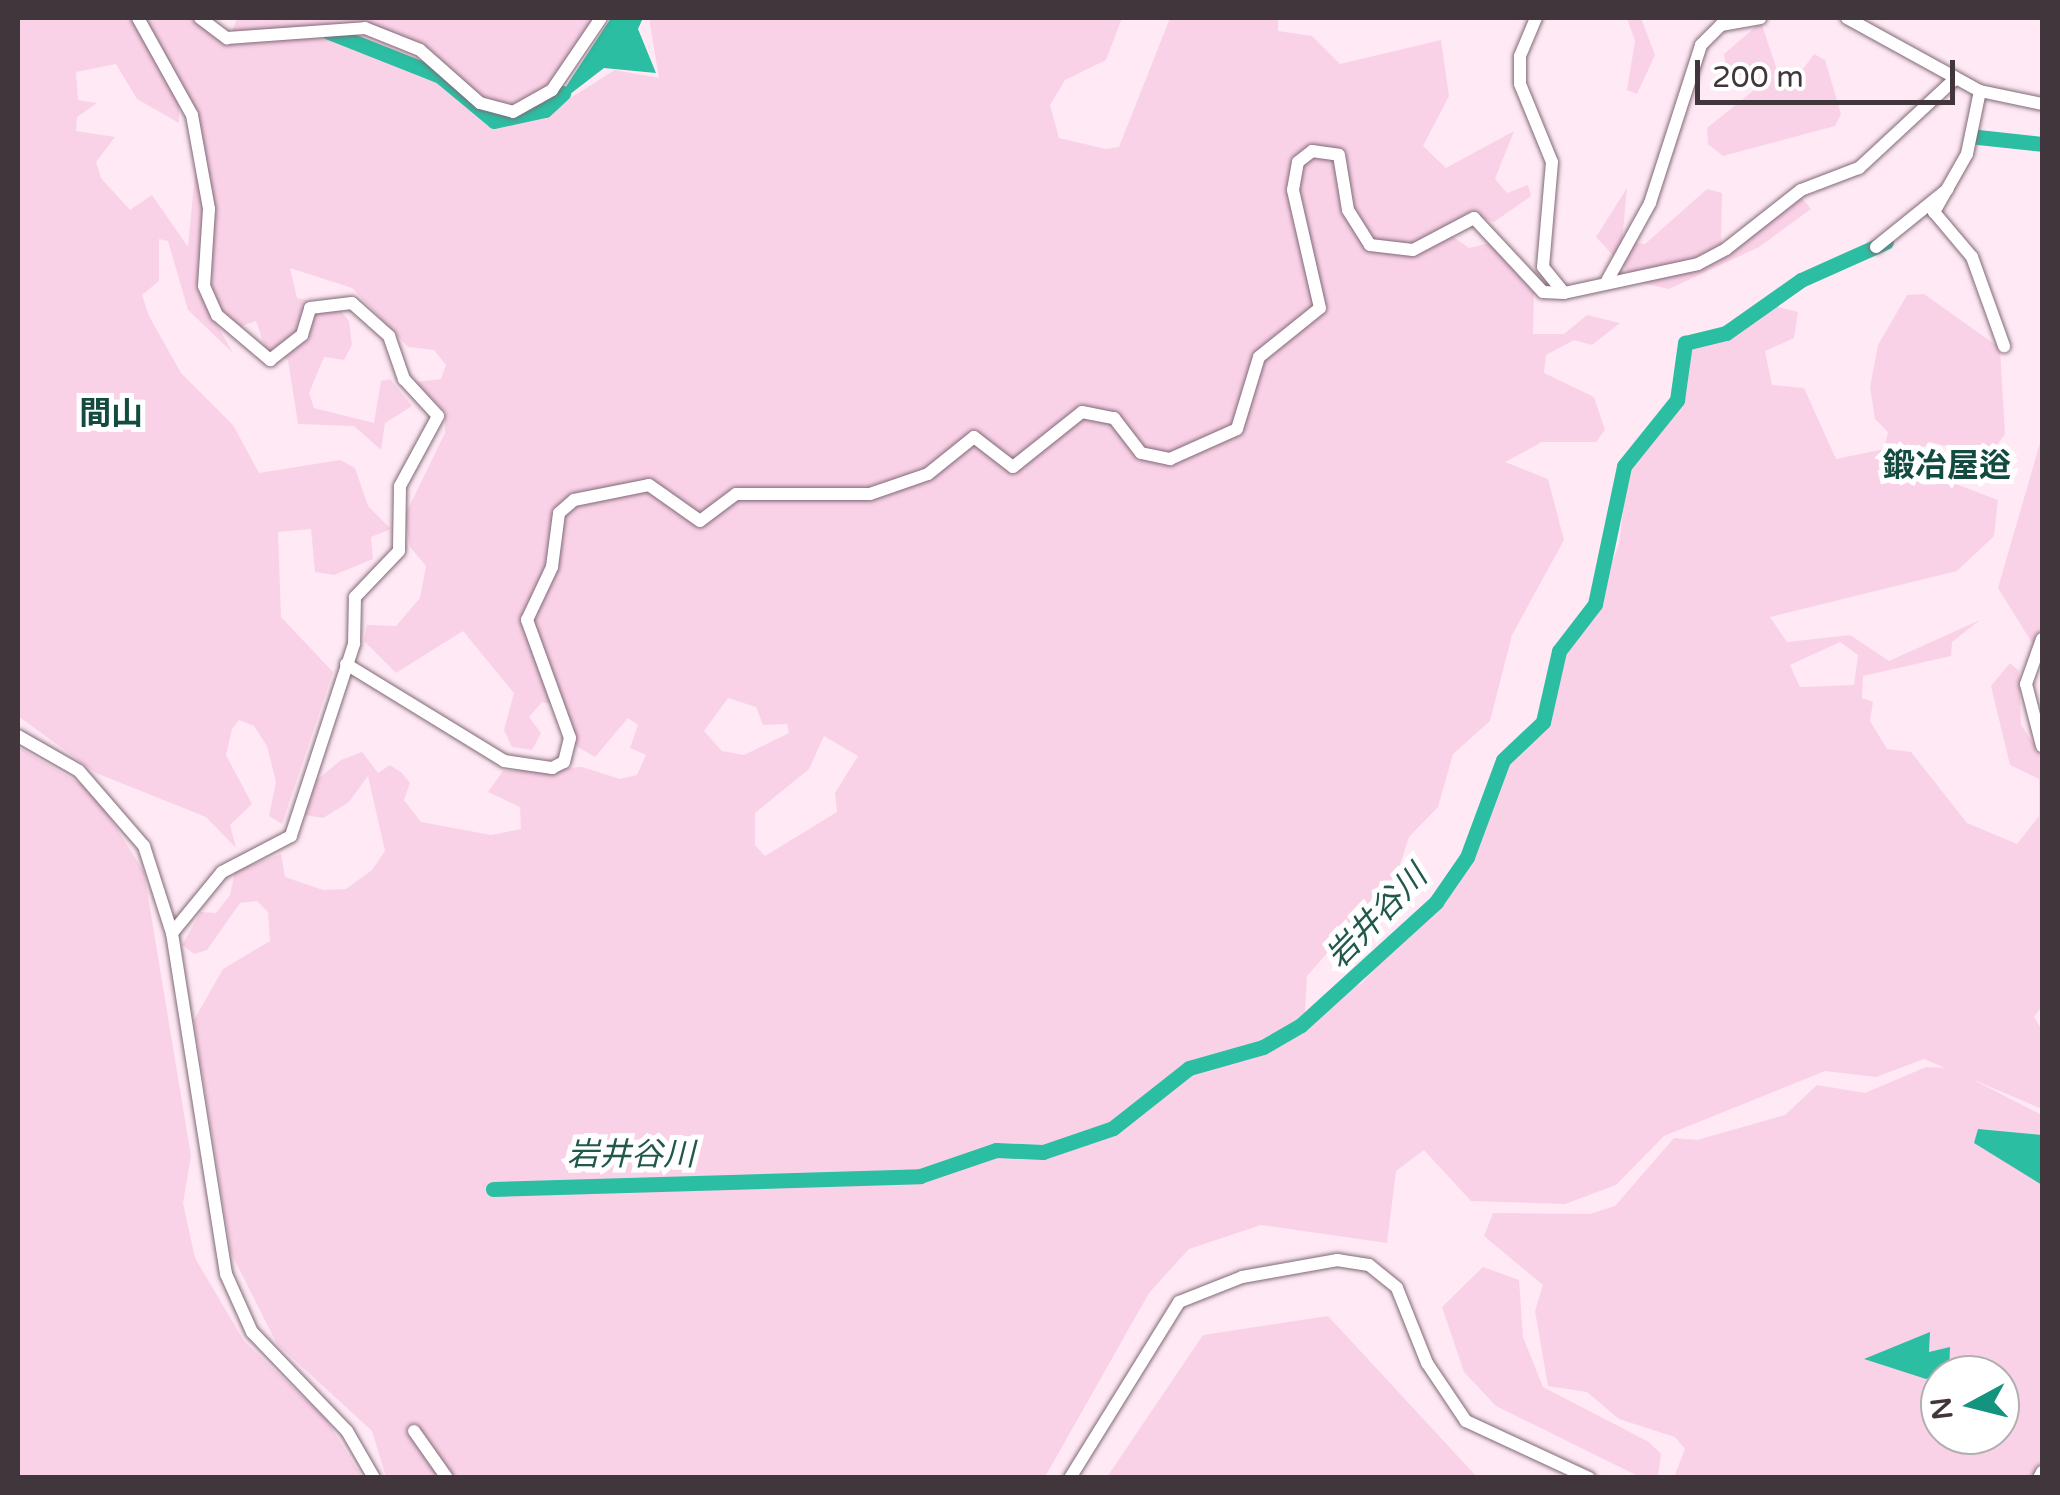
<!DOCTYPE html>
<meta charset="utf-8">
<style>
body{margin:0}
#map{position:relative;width:2060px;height:1495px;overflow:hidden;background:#fee9f4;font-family:"Varela Round","Noto Sans JP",sans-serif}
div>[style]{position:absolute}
.green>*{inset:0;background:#fad2e8}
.water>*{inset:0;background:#2bbea2}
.river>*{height:15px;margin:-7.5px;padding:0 7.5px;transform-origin:7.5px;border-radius:7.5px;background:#2bbea2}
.roads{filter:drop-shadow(0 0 2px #806976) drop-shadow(0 0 2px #806976)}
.minor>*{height:12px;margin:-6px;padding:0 6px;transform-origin:6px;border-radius:6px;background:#fff}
span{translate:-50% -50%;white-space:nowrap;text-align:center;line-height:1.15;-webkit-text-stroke:10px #fff;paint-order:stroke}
.neighbourhood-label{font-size:32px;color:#144b40;font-weight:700}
.water-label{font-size:32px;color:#20584c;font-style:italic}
.frame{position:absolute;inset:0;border:20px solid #40363b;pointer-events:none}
.north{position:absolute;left:1920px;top:1355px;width:100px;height:100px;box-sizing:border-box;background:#fff;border:2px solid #b3afb1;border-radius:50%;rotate:263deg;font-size:28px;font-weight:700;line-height:40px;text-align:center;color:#40363b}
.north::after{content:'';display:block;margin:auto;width:35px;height:45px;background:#12947e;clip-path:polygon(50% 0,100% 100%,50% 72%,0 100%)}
.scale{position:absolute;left:1695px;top:60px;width:260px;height:45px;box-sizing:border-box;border:5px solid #40363b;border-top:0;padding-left:12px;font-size:30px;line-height:35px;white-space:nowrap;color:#40363b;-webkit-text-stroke:8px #fff;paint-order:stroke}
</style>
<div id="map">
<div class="green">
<i style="clip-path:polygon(18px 18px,133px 18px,179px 93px,179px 123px,137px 99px,116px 64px,76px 72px,78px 100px,97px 103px,77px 117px,76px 131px,115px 137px,96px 162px,101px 178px,130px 210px,152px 195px,188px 247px,195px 174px,204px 194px,198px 292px,233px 353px,188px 310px,168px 241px,159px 239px,159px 281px,142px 295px,149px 316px,181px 373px,233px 425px,259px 473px,340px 460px,355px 468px,368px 506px,391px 529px,371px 537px,373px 559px,334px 575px,315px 572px,311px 529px,278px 532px,281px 617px,333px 672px,282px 824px,269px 816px,276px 782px,267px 746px,254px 726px,239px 720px,232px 729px,226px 755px,252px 804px,230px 825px,236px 848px,206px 817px,96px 773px,18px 716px)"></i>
<i style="clip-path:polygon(evenodd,142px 18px,197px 18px,229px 40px,237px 18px,595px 18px,538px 98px,548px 112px,615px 70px,659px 78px,649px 18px,1122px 18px,1106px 60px,1065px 80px,1050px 105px,1059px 138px,1106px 149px,1119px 147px,1170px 18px,1278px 18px,1278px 31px,1312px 36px,1340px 64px,1441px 40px,1449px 96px,1423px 146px,1446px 168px,1514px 131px,1495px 179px,1507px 193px,1528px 185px,1531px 196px,1494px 222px,1467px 213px,1451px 224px,1452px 236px,1469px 248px,1494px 242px,1534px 292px,1533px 334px,1564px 334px,1587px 315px,1620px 323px,1592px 345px,1574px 340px,1546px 355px,1544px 373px,1594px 397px,1605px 430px,1596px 442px,1542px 442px,1505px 462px,1548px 479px,1564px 540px,1512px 635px,1490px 721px,1453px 754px,1438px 807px,1409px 837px,1397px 874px,1307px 976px,1305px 1013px,1362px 983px,1475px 854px,1511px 761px,1548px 723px,1567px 644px,1592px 620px,1619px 543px,1628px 471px,1686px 393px,1689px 346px,1729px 336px,1774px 306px,1798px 312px,1794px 338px,1765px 351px,1772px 385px,1804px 388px,1836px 459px,1884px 449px,1888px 432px,1875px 419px,1870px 387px,1878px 345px,1907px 295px,1924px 294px,2000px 348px,2005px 434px,1997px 445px,1965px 451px,1930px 442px,1916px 453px,1916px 469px,1998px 500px,1994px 536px,1957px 571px,1770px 617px,1787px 642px,1850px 635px,1889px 661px,1980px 620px,1952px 642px,1951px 656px,1863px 676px,1862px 698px,1873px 702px,1870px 721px,1887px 749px,1911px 752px,1967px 823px,2017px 844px,2039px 816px,2039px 779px,2010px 765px,1991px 686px,2010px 663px,2019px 671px,2021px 725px,2042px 757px,2042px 1006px,2034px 1017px,2042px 1030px,2042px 1109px,1924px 1059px,1876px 1077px,1825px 1071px,1664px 1136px,1616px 1185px,1565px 1204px,1471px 1201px,1424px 1150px,1396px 1171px,1387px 1243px,1261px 1225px,1189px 1249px,1149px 1293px,1045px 1477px,386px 1477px,372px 1431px,277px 1344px,231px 1253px,194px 1020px,223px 969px,270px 941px,268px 912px,257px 901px,240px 903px,207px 950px,194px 954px,182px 945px,201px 912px,216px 913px,230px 895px,235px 871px,281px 854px,285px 877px,323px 890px,346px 889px,372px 870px,385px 851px,368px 776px,349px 802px,323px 818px,305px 815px,317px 780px,341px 760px,362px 752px,378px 773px,390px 765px,402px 773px,410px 783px,404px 800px,421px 822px,491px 835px,521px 829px,520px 807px,488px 792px,503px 771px,582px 767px,620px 779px,637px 775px,646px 755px,630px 748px,638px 725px,628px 718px,595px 757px,576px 746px,564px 707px,542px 702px,529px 717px,541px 733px,532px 750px,512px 747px,504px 730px,514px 693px,463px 631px,396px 673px,364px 641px,367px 625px,396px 626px,420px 598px,426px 566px,410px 547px,405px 515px,445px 433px,445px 412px,415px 382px,441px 379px,446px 365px,434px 350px,408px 347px,352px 288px,290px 268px,297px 298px,338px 307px,349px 321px,352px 345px,344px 360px,324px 357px,309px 393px,314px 408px,374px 423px,381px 381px,390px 379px,412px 406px,385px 423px,381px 450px,354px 426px,298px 424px,288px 360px,266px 350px,256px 321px,236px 328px,213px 298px,197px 117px,142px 18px,1840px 642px,1858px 655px,1854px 685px,1800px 687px,1790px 665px,1840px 642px,142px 18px,728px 698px,756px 707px,763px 725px,787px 724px,789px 733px,744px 755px,722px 751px,704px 731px,728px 698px,142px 18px,824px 736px,858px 756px,835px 793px,837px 812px,765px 856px,755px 845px,755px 813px,809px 769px,824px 736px)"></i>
<i style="clip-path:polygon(1627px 18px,1641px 18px,1655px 55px,1637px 94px,1627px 90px,1635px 41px)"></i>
<i style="clip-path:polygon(1761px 22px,1777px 70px,1804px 68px,1814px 54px,1825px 60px,1841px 114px,1835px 126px,1723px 156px,1708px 144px,1707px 128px,1769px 78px,1757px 66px,1728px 80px,1724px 54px)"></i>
<i style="clip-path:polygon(1627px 188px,1622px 242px,1645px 244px,1707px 189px,1722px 193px,1721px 243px,1735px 245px,1801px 197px,1811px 209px,1759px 247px,1669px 289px,1638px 282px,1596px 237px)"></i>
<i style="clip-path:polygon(2042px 436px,2042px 659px,1998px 588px)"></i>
<i style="clip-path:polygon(18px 747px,93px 791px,144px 872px,191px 1156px,183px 1203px,195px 1258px,244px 1341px,326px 1419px,362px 1477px,18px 1477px)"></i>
<i style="clip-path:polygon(evenodd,1926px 1067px,1950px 1068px,2042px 1115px,2042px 1462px,2033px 1478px,1674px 1477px,1685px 1449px,1675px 1437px,1619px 1419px,1587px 1392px,1548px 1386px,1535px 1311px,1543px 1285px,1484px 1236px,1493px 1213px,1590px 1214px,1615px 1206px,1674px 1138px,1697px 1140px,1785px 1115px,1817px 1085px,1865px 1093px,1926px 1067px,1940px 1375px,2000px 1375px,2000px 1435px,1940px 1435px,1940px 1375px)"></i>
<i style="clip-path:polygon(1483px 1267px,1519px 1280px,1523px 1337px,1543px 1387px,1649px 1442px,1661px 1454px,1658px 1477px,1640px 1477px,1496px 1406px,1464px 1372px,1442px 1307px)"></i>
<i style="clip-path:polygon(1328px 1316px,1477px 1477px,1107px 1477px,1203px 1335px)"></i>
</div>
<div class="water">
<i style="clip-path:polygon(611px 18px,643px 18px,638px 29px,656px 73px,604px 68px,552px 108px)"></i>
<i style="clip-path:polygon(1978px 1129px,2042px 1135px,2042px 1185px,1974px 1143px)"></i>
<i style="clip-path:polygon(1930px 1332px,1929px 1352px,1950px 1347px,1949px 1374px,1926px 1379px,1864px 1359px)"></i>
</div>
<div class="river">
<i style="left:329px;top:32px;width:119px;rotate:21.6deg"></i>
<i style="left:440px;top:76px;width:70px;rotate:39.8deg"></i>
<i style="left:494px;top:121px;width:52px;rotate:-12.2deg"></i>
<i style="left:545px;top:110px;width:25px;rotate:-43deg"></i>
<i style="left:1978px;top:137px;width:64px;rotate:6.2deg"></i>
<i style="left:493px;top:1189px;width:427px;rotate:-1.7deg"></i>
<i style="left:920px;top:1176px;width:80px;rotate:-18.9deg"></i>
<i style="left:996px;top:1150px;width:47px;rotate:2.4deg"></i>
<i style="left:1043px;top:1152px;width:74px;rotate:-18.9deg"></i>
<i style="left:1113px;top:1128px;width:97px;rotate:-38.3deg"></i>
<i style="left:1189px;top:1068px;width:77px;rotate:-15.8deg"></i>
<i style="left:1263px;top:1047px;width:44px;rotate:-30.1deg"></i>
<i style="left:1301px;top:1025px;width:183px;rotate:-42.3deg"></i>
<i style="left:1436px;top:902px;width:55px;rotate:-55.4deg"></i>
<i style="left:1467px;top:857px;width:103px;rotate:-69.6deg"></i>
<i style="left:1503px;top:760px;width:55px;rotate:-43.5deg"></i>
<i style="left:1543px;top:722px;width:73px;rotate:-77.3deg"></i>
<i style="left:1559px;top:651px;width:59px;rotate:-52.5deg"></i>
<i style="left:1595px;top:604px;width:141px;rotate:-78.1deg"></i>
<i style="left:1624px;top:466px;width:85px;rotate:-51.2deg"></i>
<i style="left:1677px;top:400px;width:58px;rotate:-82deg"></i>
<i style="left:1685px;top:343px;width:42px;rotate:-13.7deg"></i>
<i style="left:1726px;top:333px;width:92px;rotate:-35.2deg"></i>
<i style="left:1801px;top:280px;width:93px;rotate:-24.1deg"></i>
</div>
<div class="roads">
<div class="minor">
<i style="left:138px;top:18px;width:111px;rotate:60.9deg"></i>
<i style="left:192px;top:115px;width:96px;rotate:79.7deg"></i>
<i style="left:209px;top:209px;width:77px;rotate:93.7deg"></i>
<i style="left:204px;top:286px;width:32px;rotate:66deg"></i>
<i style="left:217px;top:315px;width:70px;rotate:40.3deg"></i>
<i style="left:270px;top:360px;width:41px;rotate:-38deg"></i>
<i style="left:302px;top:335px;width:28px;rotate:-73deg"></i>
<i style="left:310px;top:308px;width:42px;rotate:-6.8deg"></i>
<i style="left:352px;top:303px;width:50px;rotate:41.7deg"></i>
<i style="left:389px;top:336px;width:46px;rotate:70.8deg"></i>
<i style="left:404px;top:379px;width:50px;rotate:47.4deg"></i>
<i style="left:438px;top:416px;width:80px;rotate:118.5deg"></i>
<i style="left:400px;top:486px;width:65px;rotate:90.9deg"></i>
<i style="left:399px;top:551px;width:64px;rotate:133.7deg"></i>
<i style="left:355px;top:597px;width:47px;rotate:91.2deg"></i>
<i style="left:354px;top:644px;width:202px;rotate:108.2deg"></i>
<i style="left:291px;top:836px;width:78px;rotate:152.4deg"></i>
<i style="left:222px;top:872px;width:79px;rotate:129.3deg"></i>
<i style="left:200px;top:18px;width:34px;rotate:37deg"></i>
<i style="left:227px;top:38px;width:138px;rotate:-4.1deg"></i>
<i style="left:365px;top:28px;width:59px;rotate:21.8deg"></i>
<i style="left:420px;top:50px;width:80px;rotate:41.5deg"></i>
<i style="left:480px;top:103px;width:34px;rotate:15deg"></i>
<i style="left:513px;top:112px;width:45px;rotate:-29.4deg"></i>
<i style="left:552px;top:90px;width:87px;rotate:-55.8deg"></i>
<i style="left:1536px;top:18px;width:41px;rotate:112.8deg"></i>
<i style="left:1520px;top:56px;width:28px;rotate:90deg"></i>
<i style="left:1520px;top:84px;width:84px;rotate:67.7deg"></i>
<i style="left:1552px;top:162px;width:105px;rotate:94.9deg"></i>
<i style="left:1543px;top:267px;width:33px;rotate:51deg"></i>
<i style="left:1847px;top:18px;width:152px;rotate:28.8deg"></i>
<i style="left:1980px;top:91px;width:63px;rotate:11.8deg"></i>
<i style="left:1980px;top:91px;width:64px;rotate:101.7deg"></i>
<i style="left:1967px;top:154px;width:67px;rotate:119.6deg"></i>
<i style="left:1934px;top:212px;width:59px;rotate:49.8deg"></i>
<i style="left:1972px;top:257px;width:95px;rotate:70.2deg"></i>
<i style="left:1876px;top:247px;width:92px;rotate:-38.9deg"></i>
<i style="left:1607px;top:281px;width:89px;rotate:-61.1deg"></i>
<i style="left:1650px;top:203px;width:166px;rotate:-72.1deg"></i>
<i style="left:1701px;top:45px;width:28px;rotate:-45deg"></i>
<i style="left:1721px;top:25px;width:40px;rotate:-10deg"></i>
<i style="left:2042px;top:639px;width:48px;rotate:109.6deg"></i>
<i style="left:2026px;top:684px;width:64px;rotate:75.5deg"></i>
<i style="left:346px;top:664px;width:185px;rotate:31.5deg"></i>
<i style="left:504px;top:761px;width:49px;rotate:8.3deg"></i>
<i style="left:552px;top:768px;width:13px;rotate:-27deg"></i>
<i style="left:564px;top:762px;width:25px;rotate:-76deg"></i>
<i style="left:570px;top:738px;width:126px;rotate:-110deg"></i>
<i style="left:527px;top:620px;width:59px;rotate:-64.7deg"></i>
<i style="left:552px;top:567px;width:54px;rotate:-82.6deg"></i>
<i style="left:559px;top:513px;width:20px;rotate:-41deg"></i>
<i style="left:574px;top:500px;width:76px;rotate:-11.3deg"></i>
<i style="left:649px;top:485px;width:62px;rotate:35.2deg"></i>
<i style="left:700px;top:521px;width:45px;rotate:-36.9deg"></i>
<i style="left:736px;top:494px;width:134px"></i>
<i style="left:870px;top:494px;width:61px;rotate:-19deg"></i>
<i style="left:928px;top:474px;width:59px;rotate:-38.8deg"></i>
<i style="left:974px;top:437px;width:49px;rotate:37.6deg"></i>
<i style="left:1013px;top:467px;width:88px;rotate:-38.6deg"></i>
<i style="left:1082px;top:412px;width:33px;rotate:11deg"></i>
<i style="left:1114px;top:418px;width:44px;rotate:52.4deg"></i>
<i style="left:1141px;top:453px;width:30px;rotate:12deg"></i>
<i style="left:1170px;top:459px;width:73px;rotate:-24.1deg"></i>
<i style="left:1237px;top:429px;width:75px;rotate:-73deg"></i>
<i style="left:1259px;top:357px;width:78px;rotate:-38.8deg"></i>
<i style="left:1320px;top:308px;width:121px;rotate:-102.9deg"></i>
<i style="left:1293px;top:190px;width:28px;rotate:-80deg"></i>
<i style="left:1298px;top:162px;width:18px;rotate:-38deg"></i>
<i style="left:1312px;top:151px;width:27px;rotate:8deg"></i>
<i style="left:1339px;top:155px;width:56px;rotate:80.7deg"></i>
<i style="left:1348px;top:210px;width:41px;rotate:57.8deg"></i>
<i style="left:1370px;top:245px;width:43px;rotate:6.6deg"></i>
<i style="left:1413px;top:250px;width:69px;rotate:-27.7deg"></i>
<i style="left:1474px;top:218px;width:101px;rotate:47deg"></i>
<i style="left:1543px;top:292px;width:21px;rotate:3deg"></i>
<i style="left:1564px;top:293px;width:137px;rotate:-12.2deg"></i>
<i style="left:1698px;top:264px;width:32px;rotate:-28deg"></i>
<i style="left:1726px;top:249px;width:95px;rotate:-38.2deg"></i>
<i style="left:1801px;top:190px;width:62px;rotate:-20.8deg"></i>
<i style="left:1859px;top:168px;width:132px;rotate:-42.9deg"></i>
<i style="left:18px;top:736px;width:70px;rotate:29.8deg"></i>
<i style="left:79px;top:771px;width:99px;rotate:49.1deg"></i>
<i style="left:144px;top:846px;width:91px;rotate:72.2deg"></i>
<i style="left:172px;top:933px;width:345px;rotate:81deg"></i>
<i style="left:226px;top:1274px;width:64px;rotate:65.9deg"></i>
<i style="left:252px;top:1332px;width:137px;rotate:46.2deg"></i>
<i style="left:347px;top:1431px;width:54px;rotate:60.1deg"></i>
<i style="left:414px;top:1431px;width:57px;rotate:54.9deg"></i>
<i style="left:1070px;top:1478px;width:207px;rotate:-58.2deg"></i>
<i style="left:1179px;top:1302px;width:68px;rotate:-21.6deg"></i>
<i style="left:1242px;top:1277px;width:97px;rotate:-10.1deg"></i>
<i style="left:1337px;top:1260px;width:32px;rotate:9deg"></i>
<i style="left:1369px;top:1265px;width:36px;rotate:39deg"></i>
<i style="left:1397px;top:1288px;width:81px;rotate:68.2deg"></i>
<i style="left:1427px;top:1363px;width:70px;rotate:56.1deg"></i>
<i style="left:1466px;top:1421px;width:136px;rotate:24.9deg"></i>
<i style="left:2039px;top:1478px;width:7px;rotate:-63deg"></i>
</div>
</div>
<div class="neighbourhood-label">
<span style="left:111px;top:414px">間山</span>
<span style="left:1947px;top:466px">鍛冶屋逧</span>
</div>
<div class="water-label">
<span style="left:1377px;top:917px;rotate:-46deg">岩井谷川</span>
<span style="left:631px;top:1155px">岩井谷川</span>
</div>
<div class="frame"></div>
<div class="north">N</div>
<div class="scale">200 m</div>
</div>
